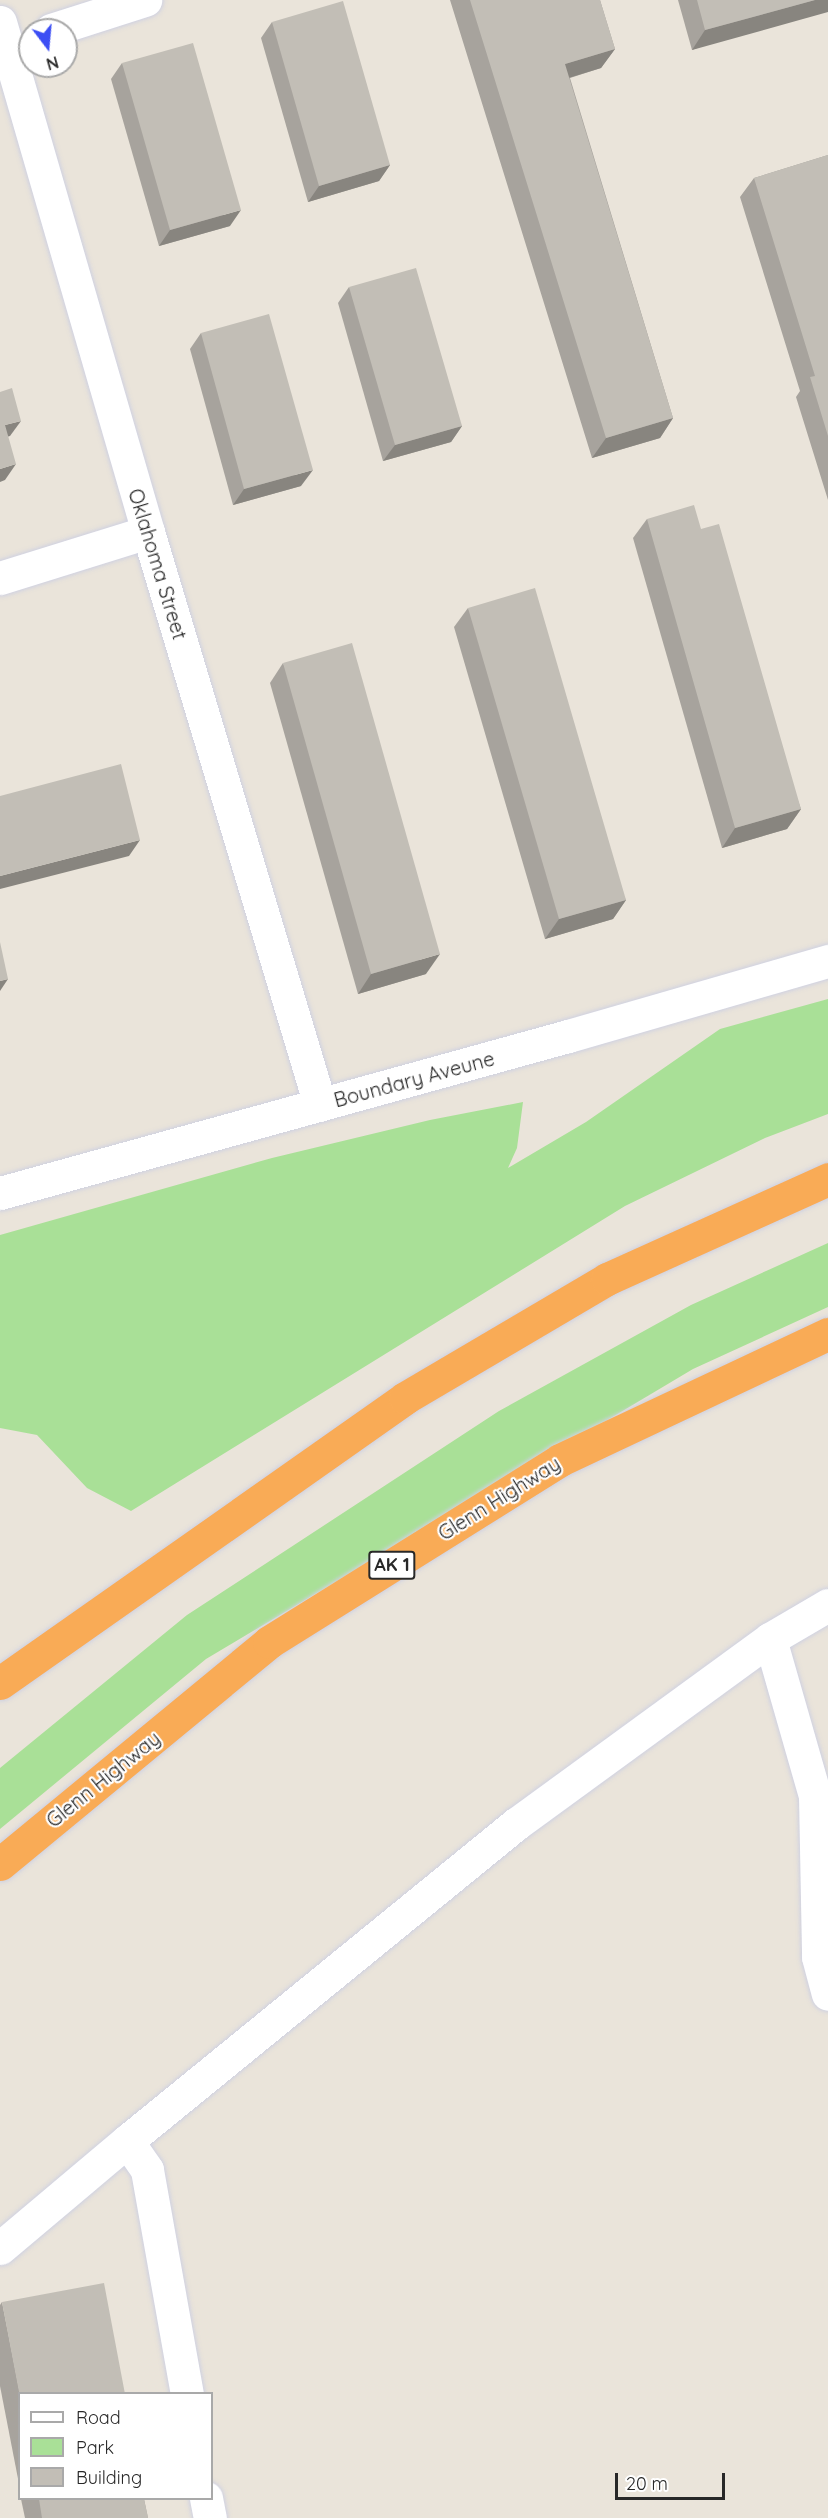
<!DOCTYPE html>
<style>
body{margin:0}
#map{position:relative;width:828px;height:2518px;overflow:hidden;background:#eae4da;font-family:Quicksand,sans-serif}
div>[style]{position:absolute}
.green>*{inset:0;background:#a9e097}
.roads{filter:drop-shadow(0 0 2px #cfd1e1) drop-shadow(0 0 2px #cfd1e1)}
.minor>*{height:33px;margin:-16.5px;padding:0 16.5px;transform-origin:16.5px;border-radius:16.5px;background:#fff}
.highway>*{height:33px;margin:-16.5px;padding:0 16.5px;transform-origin:16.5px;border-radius:16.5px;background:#f9ab56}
.wall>*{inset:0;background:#a7a39d}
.shaded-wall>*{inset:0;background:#88857f}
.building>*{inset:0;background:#c2beb6}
span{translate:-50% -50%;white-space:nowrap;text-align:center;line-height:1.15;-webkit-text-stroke:4.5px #fff;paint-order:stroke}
.shield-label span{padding:2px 4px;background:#fff;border:2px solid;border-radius:4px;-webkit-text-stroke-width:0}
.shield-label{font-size:18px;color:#282828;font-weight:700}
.street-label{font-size:20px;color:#282828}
.legend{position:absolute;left:18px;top:2392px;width:195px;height:108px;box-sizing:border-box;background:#fff;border:2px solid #a9a9a9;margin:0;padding:8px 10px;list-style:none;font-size:18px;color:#282828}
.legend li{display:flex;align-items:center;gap:12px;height:30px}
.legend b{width:30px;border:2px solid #a9a9a9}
.north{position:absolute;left:18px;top:18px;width:60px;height:60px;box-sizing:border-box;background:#fff;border:2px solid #a9a9a9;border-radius:50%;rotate:164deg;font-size:16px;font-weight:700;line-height:24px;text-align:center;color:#282828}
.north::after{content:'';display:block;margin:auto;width:21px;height:27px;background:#3c4ef4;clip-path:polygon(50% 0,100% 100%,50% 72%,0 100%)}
.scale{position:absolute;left:615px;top:2473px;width:110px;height:27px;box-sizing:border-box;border:3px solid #282828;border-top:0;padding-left:8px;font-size:18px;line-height:21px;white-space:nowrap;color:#282828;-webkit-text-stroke:4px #fff;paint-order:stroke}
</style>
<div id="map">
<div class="green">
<i style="clip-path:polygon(828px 999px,828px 1114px,765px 1138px,625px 1206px,131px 1511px,87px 1488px,37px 1435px,0 1428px,0 1235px,272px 1158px,430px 1120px,523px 1102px,517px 1148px,508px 1168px,586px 1122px,720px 1029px)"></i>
<i style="clip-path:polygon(828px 1243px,828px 1307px,693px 1369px,206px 1659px,0 1829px,0 1768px,187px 1615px,499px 1411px,691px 1305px)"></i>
</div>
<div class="roads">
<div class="minor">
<i style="left:0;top:22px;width:531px;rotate:73.82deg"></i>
<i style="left:148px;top:532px;width:598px;rotate:73.29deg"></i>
<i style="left:51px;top:30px;width:99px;rotate:-17.7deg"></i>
<i style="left:0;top:578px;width:155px;rotate:-17.3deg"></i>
<i style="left:0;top:1193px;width:589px;rotate:-15.45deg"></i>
<i style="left:568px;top:1036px;width:271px;rotate:-16.1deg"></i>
<i style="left:770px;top:1639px;width:163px;rotate:74deg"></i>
<i style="left:815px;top:1796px;width:161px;rotate:88.9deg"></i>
<i style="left:818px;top:1957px;width:38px;rotate:75deg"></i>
<i style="left:127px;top:2141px;width:35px;rotate:55deg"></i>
<i style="left:147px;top:2170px;width:228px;rotate:79.9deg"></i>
<i style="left:0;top:2248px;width:166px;rotate:-40.1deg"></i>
<i style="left:127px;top:2141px;width:502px;rotate:-39.18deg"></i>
<i style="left:516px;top:1824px;width:314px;rotate:-36.1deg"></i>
<i style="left:770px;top:1639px;width:67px;rotate:-30.4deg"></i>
<i style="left:206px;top:2498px;width:20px;rotate:79deg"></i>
</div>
<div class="highway">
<i style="left:0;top:1683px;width:495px;rotate:-35.1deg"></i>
<i style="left:405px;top:1398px;width:234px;rotate:-30.5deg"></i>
<i style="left:607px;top:1279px;width:243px;rotate:-24.3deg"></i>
<i style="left:0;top:1864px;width:349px;rotate:-39.5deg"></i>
<i style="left:269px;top:1642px;width:343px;rotate:-32deg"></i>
<i style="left:560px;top:1460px;width:296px;rotate:-25.2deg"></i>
</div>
</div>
<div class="wall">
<i style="clip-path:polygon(450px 0,600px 0,615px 49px,601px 68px,570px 78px,673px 418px,660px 438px,592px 458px)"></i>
<i style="clip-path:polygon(678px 0,828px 0,692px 50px)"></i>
<i style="clip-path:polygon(272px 22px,390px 165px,379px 181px,308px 202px,261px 38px)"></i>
<i style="clip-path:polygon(122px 63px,230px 226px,159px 246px,111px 79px)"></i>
<i style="clip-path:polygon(828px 155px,828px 500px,796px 397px,800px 391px,740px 197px,754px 178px)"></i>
<i style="clip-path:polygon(349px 287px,462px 426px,451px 442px,383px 461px,338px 303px)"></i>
<i style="clip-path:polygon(201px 333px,301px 486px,233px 505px,190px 349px)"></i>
<i style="clip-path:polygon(647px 519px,701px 529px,801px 809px,787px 829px,722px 848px,633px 538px)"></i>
<i style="clip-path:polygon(468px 608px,626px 900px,613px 919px,545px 939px,454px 627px)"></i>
<i style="clip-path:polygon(283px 663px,426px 974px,358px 994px,270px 683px)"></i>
<i style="clip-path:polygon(2px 2302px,20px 2394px,20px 2489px,0 2386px,0 2305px)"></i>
<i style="clip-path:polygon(21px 2499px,144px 2499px,148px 2518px,25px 2518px)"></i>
</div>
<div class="shaded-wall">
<i style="clip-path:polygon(815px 0,828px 0,828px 12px,692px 50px,705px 30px)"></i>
<i style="clip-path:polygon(615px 49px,601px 68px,552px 83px,565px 64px)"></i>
<i style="clip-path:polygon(390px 165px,379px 181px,308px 202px,319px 186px)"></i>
<i style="clip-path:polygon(241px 210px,230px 226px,159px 246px,170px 230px)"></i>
<i style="clip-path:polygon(673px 418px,660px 438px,592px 458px,606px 438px)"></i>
<i style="clip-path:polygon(21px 421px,10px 436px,0 439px,5px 425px)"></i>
<i style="clip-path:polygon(462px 426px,451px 442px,383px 461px,395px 445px)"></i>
<i style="clip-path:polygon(16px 464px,5px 480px,0 482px,0 469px)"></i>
<i style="clip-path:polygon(313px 470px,301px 486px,233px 505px,244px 489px)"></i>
<i style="clip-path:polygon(801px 809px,787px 829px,722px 848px,735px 828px)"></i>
<i style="clip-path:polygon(140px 840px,129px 856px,0 889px,0 876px)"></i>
<i style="clip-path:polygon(626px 900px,613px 919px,545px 939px,559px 919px)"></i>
<i style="clip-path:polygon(440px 954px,426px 974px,358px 994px,371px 974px)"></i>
<i style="clip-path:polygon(8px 979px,0 991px,0 981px)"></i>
</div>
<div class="building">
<i style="clip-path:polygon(470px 0,600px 0,615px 49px,565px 64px,673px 418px,606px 438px)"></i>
<i style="clip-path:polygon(697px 0,815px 0,705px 30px)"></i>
<i style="clip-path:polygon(343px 1px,390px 165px,319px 186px,272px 22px)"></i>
<i style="clip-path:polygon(193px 43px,241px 210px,170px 230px,122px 63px)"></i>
<i style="clip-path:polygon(828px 155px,828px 436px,810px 377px,815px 376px,754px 178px)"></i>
<i style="clip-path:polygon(416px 268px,462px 426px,395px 445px,349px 287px)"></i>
<i style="clip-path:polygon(269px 314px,313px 470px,244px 489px,201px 333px)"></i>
<i style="clip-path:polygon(12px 388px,21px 421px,5px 425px,16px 464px,0 469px,0 392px)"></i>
<i style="clip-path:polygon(694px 505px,701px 529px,719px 524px,801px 809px,735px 828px,647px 519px)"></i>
<i style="clip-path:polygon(535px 588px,626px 900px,559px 919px,468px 608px)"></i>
<i style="clip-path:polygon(352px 643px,440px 954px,371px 974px,283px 663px)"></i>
<i style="clip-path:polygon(121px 764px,140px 840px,0 876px,0 796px)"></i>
<i style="clip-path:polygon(0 942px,8px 979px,0 981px)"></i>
<i style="clip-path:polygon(104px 2283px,125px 2394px,20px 2394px,20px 2397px,2px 2302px)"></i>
<i style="clip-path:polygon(39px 2499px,144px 2499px,148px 2518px,42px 2518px)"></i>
</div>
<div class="shield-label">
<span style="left:392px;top:1565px">AK 1</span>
</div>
<div class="street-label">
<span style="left:158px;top:564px;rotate:73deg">Oklahoma Street</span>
<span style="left:414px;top:1079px;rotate:-15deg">Boundary Aveune</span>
<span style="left:499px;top:1498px;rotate:-32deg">Glenn Highway</span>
<span style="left:103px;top:1779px;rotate:-39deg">Glenn Highway</span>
</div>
<ul class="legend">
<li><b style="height:8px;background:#fff"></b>Road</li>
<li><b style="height:16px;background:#a9e097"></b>Park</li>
<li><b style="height:16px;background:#c2beb6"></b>Building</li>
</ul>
<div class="north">N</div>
<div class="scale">20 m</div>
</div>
